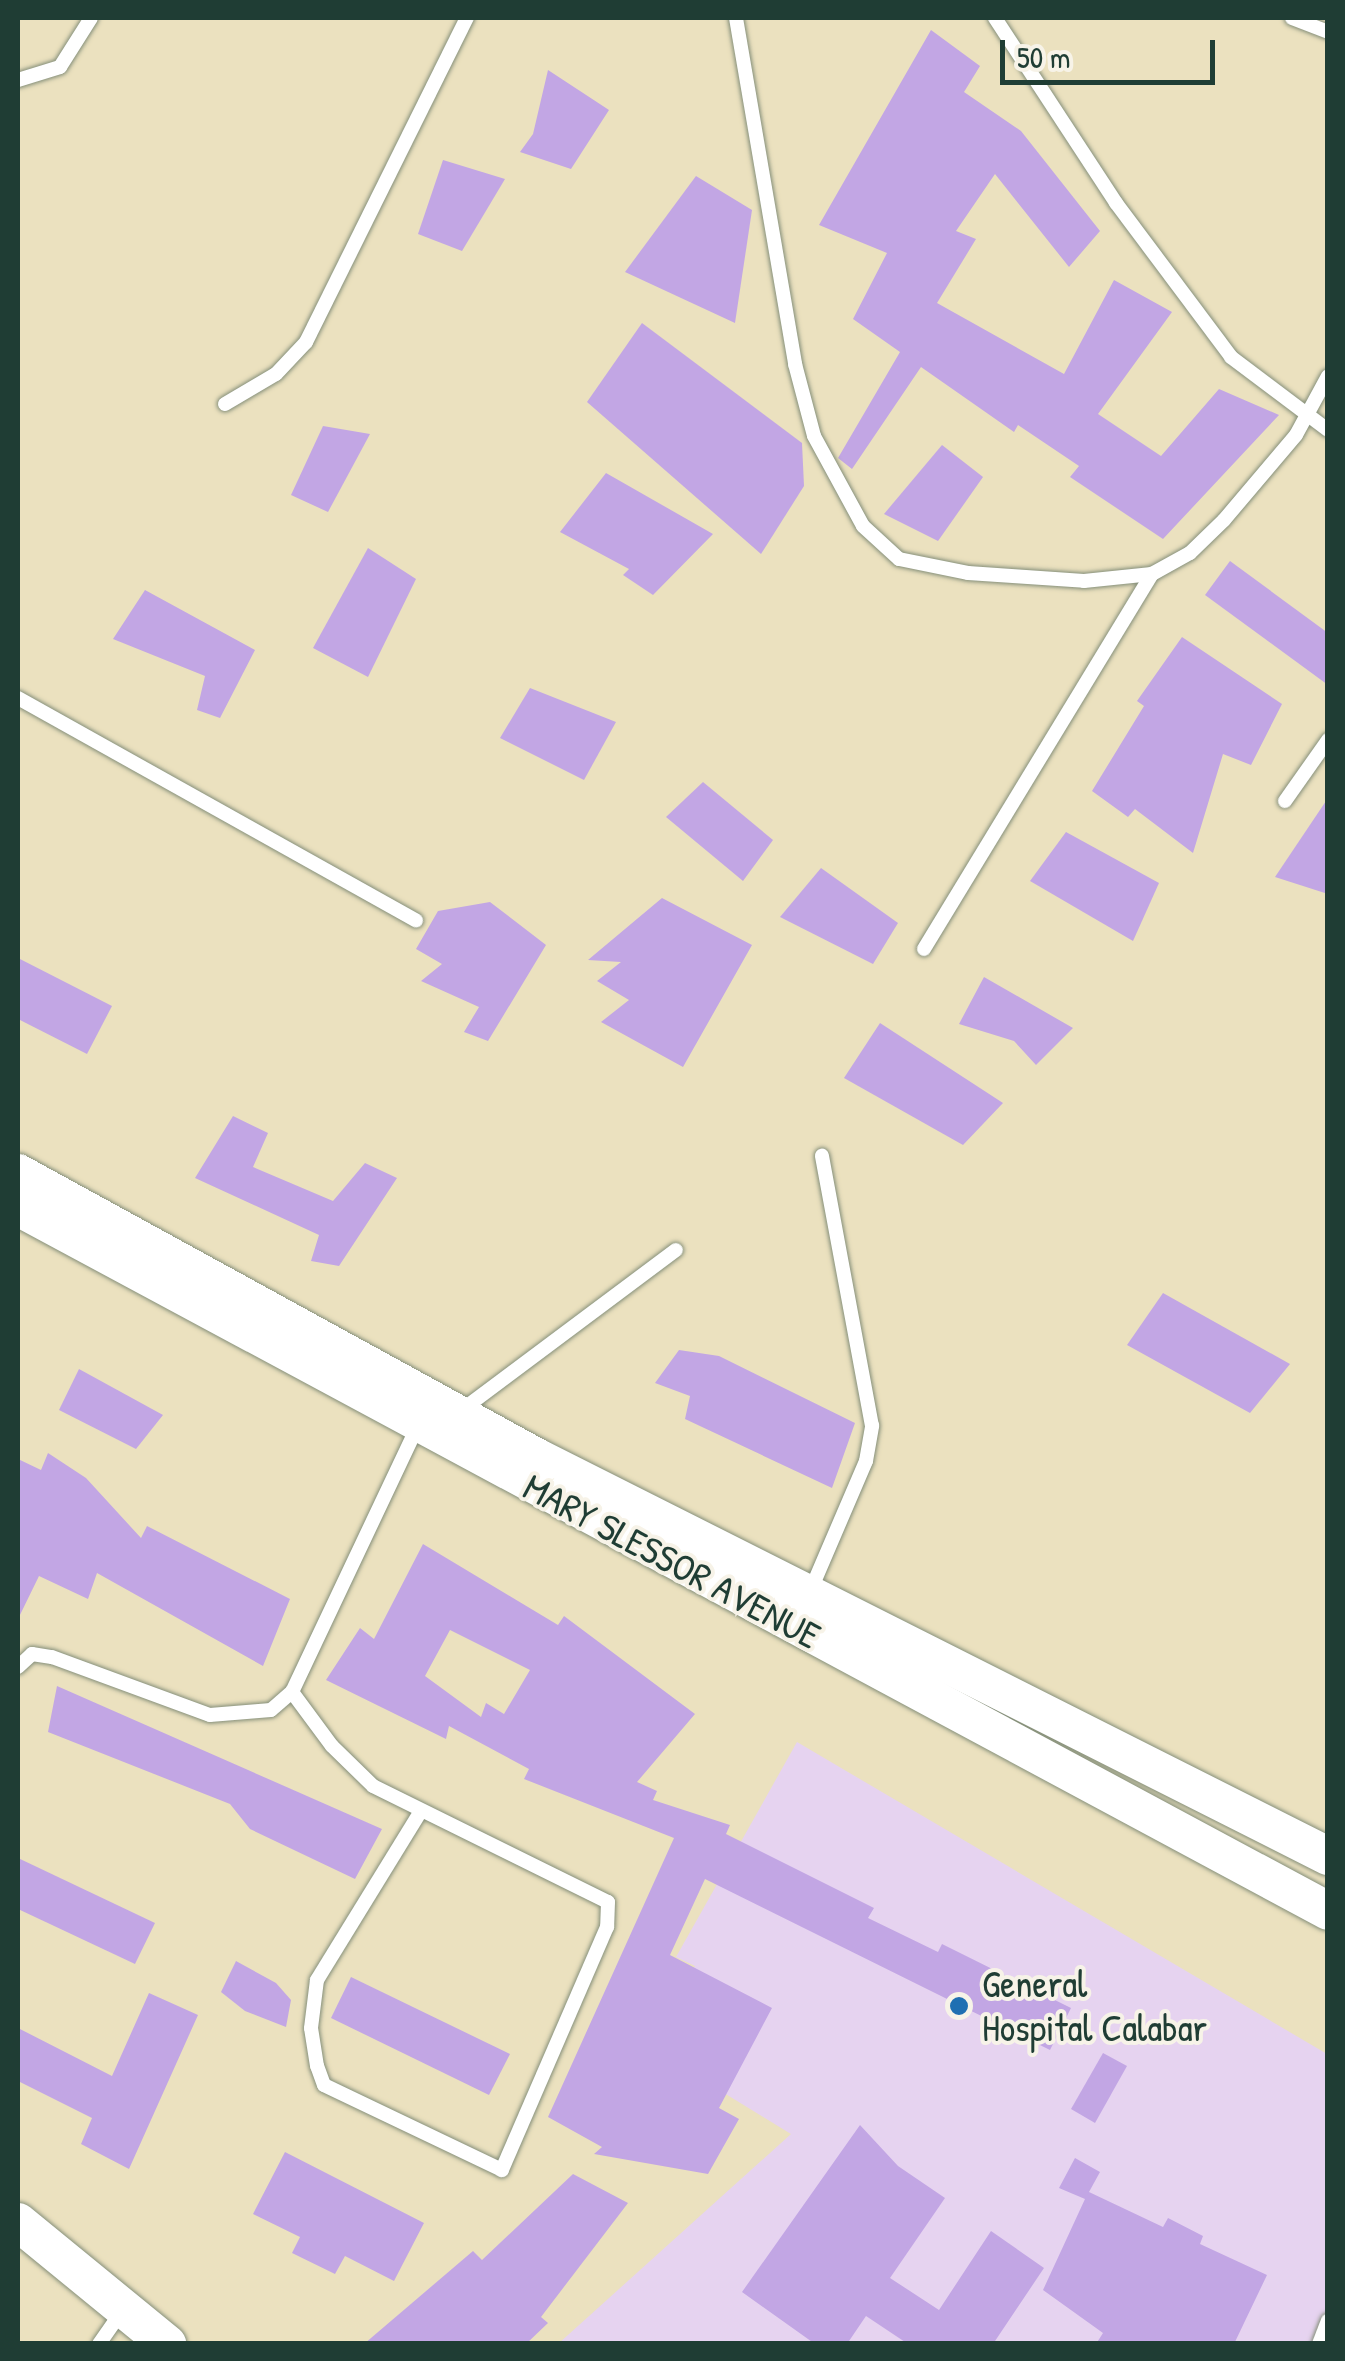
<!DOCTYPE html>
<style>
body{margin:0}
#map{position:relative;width:1345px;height:2361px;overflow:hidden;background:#ebe1bf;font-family:"Patrick Hand",sans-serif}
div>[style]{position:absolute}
.built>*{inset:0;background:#e6d3f0}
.building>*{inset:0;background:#c2a6e4}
.roads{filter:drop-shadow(0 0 2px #858f7a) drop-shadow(0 0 2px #858f7a)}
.lane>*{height:14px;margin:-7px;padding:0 7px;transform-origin:7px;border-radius:7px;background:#fff}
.secondary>*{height:38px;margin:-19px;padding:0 19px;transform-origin:19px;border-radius:19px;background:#fff}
.dots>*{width:28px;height:28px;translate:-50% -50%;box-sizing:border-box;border:5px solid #f7f3e8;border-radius:50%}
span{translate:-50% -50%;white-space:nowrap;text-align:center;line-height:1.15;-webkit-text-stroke:8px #f7f3e8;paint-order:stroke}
.street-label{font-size:38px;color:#1f3d34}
.poi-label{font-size:38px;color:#1f3d34}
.left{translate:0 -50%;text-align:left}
.frame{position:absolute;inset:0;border:20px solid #1f3d34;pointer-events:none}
.scale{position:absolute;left:1000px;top:40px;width:215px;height:45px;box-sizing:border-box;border:5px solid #1f3d34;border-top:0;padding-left:12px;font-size:30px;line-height:35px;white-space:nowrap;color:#1f3d34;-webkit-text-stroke:8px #f7f3e8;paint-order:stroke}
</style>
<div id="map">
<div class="built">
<i style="clip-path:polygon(797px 1742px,1327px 2054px,1327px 2343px,558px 2344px,791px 2134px,649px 2047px,695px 1966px,676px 1957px)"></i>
</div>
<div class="building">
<i style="clip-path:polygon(931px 30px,980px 66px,964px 92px,1021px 131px,1100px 231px,1069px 267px,995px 174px,956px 231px,976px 239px,937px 303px,1064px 374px,1114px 280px,1172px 312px,1098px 414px,1161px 456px,1219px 389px,1279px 415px,1163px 539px,1070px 477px,1079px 466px,1018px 425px,1014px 432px,921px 367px,852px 469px,838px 458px,900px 352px,853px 319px,887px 253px,819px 225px)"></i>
<i style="clip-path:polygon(548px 70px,609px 110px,571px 169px,520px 152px,533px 134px)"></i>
<i style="clip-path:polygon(443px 160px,505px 179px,462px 251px,418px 234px)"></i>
<i style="clip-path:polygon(696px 176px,752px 210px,735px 323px,625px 272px)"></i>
<i style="clip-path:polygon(642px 323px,802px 443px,804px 486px,761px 554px,587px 402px)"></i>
<i style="clip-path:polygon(323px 426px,370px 434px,328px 512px,291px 495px)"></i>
<i style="clip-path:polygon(942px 445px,983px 477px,938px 541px,884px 514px)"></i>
<i style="clip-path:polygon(606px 473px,713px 534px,653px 595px,623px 575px,629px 569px,560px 532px)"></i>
<i style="clip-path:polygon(368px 548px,416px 579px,368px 677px,313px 648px)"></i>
<i style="clip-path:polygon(1230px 561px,1328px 633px,1328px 685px,1205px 595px)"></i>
<i style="clip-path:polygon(145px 590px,255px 650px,220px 718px,197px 710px,205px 676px,113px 639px)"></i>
<i style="clip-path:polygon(1182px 637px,1282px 704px,1251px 765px,1223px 754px,1193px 853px,1135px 809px,1128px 817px,1092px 791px,1144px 706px,1137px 701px)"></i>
<i style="clip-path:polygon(530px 688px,616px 722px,584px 780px,500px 738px)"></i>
<i style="clip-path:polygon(703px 782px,773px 840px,743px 881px,666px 817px)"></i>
<i style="clip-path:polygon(1328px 798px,1328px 894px,1275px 877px)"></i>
<i style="clip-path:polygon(1066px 832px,1159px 883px,1133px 941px,1030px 881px)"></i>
<i style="clip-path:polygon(821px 868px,898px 923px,873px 964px,780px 917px)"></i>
<i style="clip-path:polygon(662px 898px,752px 945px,683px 1067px,601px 1022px,629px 1000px,597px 981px,621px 962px,588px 960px)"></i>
<i style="clip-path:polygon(490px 902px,546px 945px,488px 1041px,464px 1032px,479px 1007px,421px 981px,442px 964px,416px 949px,438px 911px)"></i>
<i style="clip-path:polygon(18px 958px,112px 1006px,87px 1054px,18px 1019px)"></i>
<i style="clip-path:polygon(984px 977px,1073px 1028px,1036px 1065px,1014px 1041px,959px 1024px)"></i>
<i style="clip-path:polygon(880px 1023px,1003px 1103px,963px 1145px,844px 1078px)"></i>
<i style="clip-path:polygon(233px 1116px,268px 1133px,253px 1167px,333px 1201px,365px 1163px,397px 1178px,339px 1266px,311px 1261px,319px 1235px,195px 1178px)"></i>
<i style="clip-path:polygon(1163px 1293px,1290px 1364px,1250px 1413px,1127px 1345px)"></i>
<i style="clip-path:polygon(679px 1350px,719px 1356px,855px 1423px,832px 1488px,685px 1419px,690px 1396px,655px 1383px)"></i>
<i style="clip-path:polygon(79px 1369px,163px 1415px,136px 1449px,59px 1410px)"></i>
<i style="clip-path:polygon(48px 1453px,86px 1478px,141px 1538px,147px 1526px,290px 1599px,263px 1666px,97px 1573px,88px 1599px,39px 1576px,18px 1619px,18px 1459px,41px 1470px)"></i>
<i style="clip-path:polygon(evenodd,423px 1544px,558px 1625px,564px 1616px,695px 1714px,637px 1782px,657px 1791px,653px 1800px,730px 1825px,726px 1834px,874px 1908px,868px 1918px,938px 1952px,942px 1944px,1071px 2008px,1050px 2050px,705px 1879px,670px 1955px,772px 2008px,719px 2108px,739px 2119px,708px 2174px,594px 2154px,602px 2147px,548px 2117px,674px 1838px,524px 1779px,529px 1769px,449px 1726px,446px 1739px,326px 1680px,360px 1628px,374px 1639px,423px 1544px,450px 1630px,530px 1670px,504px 1714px,486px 1703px,481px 1717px,425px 1676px,450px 1630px)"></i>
<i style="clip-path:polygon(57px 1686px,382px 1829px,355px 1879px,250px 1829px,230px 1804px,48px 1732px)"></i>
<i style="clip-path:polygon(18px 1858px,155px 1923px,135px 1964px,18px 1909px)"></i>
<i style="clip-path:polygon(236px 1961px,276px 1983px,291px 2000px,286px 2027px,245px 2011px,221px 1992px)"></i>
<i style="clip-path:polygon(351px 1977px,510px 2054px,489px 2095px,331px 2018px)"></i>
<i style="clip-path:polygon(149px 1993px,198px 2015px,129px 2169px,81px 2144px,92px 2118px,18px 2081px,18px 2028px,112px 2076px)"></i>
<i style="clip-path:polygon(1103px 2053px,1127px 2066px,1095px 2123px,1071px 2109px)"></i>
<i style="clip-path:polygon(860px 2125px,898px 2166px,945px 2198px,890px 2278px,939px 2310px,991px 2231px,1044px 2268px,993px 2344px,908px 2344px,866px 2316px,847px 2344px,815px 2344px,742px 2292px)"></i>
<i style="clip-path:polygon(285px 2152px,424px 2223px,394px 2281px,345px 2256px,335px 2274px,292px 2253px,300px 2237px,253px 2214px)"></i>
<i style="clip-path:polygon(1075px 2158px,1100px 2172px,1089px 2192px,1163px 2227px,1168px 2218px,1203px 2236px,1200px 2244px,1267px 2275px,1234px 2344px,1096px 2344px,1103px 2333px,1043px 2290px,1085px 2199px,1059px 2188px)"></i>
<i style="clip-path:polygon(573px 2174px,628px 2203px,541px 2317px,548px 2323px,526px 2344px,364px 2344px,473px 2251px,482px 2260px)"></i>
</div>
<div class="roads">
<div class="lane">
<i style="left:736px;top:18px;width:351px;rotate:80.3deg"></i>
<i style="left:795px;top:364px;width:74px;rotate:75.2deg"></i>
<i style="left:814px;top:436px;width:102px;rotate:61.4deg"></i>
<i style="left:863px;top:526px;width:49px;rotate:42.5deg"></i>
<i style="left:899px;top:559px;width:70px;rotate:11.5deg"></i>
<i style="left:968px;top:573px;width:116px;rotate:3.9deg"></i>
<i style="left:1084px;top:581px;width:68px;rotate:-5.9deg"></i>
<i style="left:1152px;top:574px;width:43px;rotate:-28.9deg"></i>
<i style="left:1190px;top:553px;width:47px;rotate:-44.1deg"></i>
<i style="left:1224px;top:520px;width:111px;rotate:-49.7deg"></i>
<i style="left:1296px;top:435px;width:67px;rotate:-61.5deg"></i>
<i style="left:995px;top:18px;width:221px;rotate:56.8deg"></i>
<i style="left:1116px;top:203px;width:192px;rotate:53.2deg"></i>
<i style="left:1231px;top:357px;width:121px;rotate:37deg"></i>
<i style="left:1292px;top:18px;width:39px;rotate:21deg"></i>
<i style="left:18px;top:80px;width:44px;rotate:-17.2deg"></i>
<i style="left:60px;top:67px;width:58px;rotate:-57.7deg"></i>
<i style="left:225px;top:404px;width:59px;rotate:-30.5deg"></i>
<i style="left:276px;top:374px;width:44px;rotate:-46.8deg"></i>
<i style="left:306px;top:342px;width:362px;rotate:-63.6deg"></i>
<i style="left:18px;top:698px;width:456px;rotate:29.2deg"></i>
<i style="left:1285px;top:801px;width:75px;rotate:-54.8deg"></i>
<i style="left:924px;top:949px;width:439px;rotate:-58.7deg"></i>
<i style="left:462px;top:1410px;width:267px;rotate:-36.8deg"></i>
<i style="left:809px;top:1594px;width:145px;rotate:-66.8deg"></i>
<i style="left:866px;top:1461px;width:36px;rotate:-80deg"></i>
<i style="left:872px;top:1426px;width:275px;rotate:-100.5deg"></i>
<i style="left:18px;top:1667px;width:19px;rotate:-43deg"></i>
<i style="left:32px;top:1654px;width:20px;rotate:9deg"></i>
<i style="left:52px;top:1657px;width:168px;rotate:20.2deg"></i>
<i style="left:210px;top:1715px;width:61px;rotate:-4.7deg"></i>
<i style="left:271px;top:1710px;width:28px;rotate:-41deg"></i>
<i style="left:292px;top:1692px;width:295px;rotate:-64.7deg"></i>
<i style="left:292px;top:1692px;width:67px;rotate:53.5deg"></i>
<i style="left:332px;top:1746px;width:57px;rotate:44.3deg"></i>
<i style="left:373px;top:1786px;width:262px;rotate:26.3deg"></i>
<i style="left:608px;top:1902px;width:25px;rotate:92deg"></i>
<i style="left:607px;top:1927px;width:265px;rotate:113.4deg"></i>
<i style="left:502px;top:2170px;width:197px;rotate:-154.5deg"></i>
<i style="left:324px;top:2085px;width:20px;rotate:-110deg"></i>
<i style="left:317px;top:2066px;width:38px;rotate:-99deg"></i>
<i style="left:311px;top:2028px;width:48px;rotate:-82.9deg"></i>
<i style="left:317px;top:1980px;width:195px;rotate:-58.4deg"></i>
<i style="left:99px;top:2344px;width:39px;rotate:-55deg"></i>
<i style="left:1319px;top:2344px;width:25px;rotate:-69deg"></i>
</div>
<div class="secondary">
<i style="left:18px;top:1173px;width:593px;rotate:28.73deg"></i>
<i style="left:538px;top:1458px;width:885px;rotate:26.74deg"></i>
<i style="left:18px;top:1207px;width:1487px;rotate:28.25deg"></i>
<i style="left:18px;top:2222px;width:193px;rotate:39.3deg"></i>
</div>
</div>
<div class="dots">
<i style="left:959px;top:2006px;background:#1f6fb2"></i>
</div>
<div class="street-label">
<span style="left:672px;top:1561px;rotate:28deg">MARY SLESSOR AVENUE</span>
</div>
<div class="poi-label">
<span class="left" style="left:982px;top:2006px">General<br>Hospital Calabar</span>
</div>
<div class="frame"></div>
<div class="scale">50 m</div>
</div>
